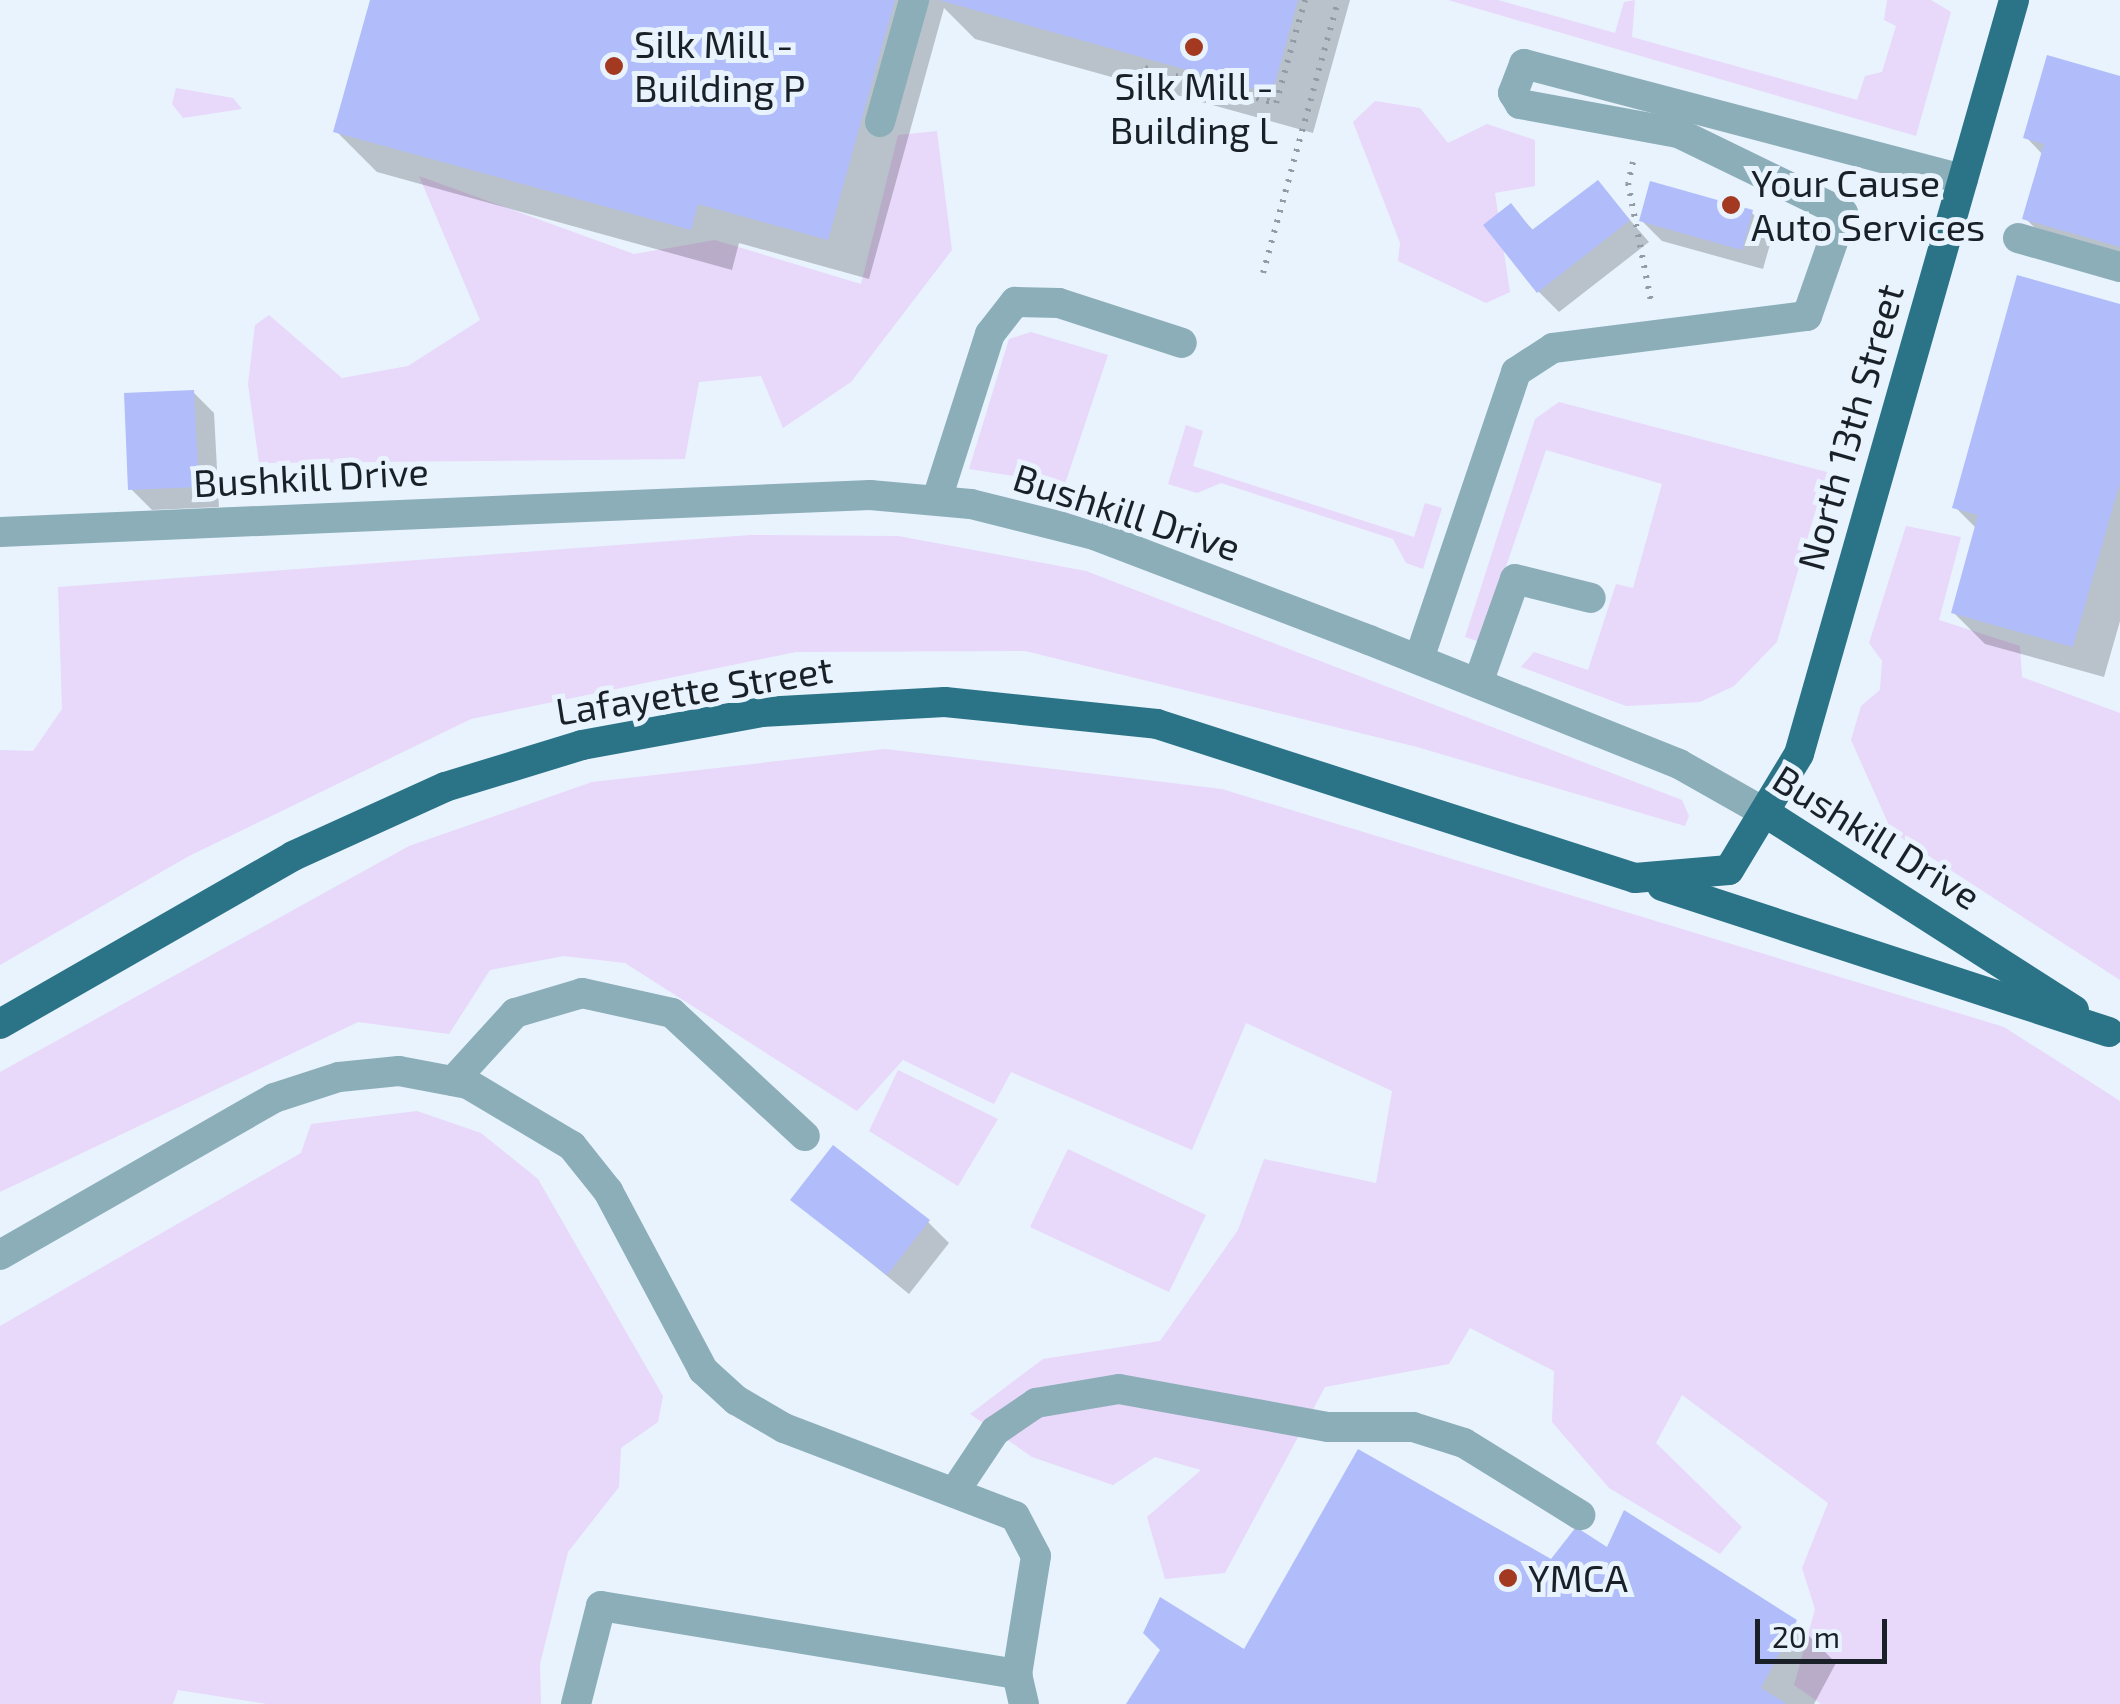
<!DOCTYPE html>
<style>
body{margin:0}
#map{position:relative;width:2120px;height:1704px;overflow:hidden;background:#e8f3fe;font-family:"Exo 2",sans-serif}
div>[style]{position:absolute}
.green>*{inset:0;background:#e8d8fa}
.shadow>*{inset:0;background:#0003}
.building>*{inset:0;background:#b1bcfb}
.path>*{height:6px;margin-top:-3px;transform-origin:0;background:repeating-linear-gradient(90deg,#939ca6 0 2.5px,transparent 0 10.5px)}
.minor>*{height:30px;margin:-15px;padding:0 15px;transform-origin:15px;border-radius:15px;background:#8baeb8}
.major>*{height:30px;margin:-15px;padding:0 15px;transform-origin:15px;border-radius:15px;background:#2b7487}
.dots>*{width:28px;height:28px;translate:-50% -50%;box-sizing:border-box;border:5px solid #e8f3fe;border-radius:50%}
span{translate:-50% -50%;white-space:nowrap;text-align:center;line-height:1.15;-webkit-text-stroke:10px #e8f3fe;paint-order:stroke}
.poi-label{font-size:38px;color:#1a2027}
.left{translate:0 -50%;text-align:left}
.street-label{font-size:38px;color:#1a2027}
.scale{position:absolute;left:1755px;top:1619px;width:132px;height:45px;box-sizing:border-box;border:5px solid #1a2027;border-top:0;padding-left:12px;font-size:30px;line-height:35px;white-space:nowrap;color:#1a2027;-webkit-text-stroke:8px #e8f3fe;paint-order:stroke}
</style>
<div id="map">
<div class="green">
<i style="clip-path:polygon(1448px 0,1498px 0,1615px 33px,1624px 2px,1635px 0,1632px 37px,1857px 100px,1865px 76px,1882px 72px,1896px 26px,1884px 20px,1887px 0,1931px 0,1951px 12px,1916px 136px)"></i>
<i style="clip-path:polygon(176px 88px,233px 98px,242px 109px,183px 118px,172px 104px)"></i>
<i style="clip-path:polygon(1375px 101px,1420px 108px,1448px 143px,1487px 124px,1535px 140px,1535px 186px,1495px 193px,1510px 292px,1486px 303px,1398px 261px,1400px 243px,1353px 122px)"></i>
<i style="clip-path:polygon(937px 131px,952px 250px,851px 382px,783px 428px,761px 376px,699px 382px,685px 459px,259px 463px,248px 384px,255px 325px,269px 315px,342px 378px,408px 366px,480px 320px,419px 176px,634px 254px,715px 240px,861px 284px,898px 135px)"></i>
<i style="clip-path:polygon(1031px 332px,1108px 355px,1065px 484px,969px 469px,1009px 339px)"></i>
<i style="clip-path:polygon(1559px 402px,1827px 472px,1777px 642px,1734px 686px,1700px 702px,1626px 706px,1521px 667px,1534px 652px,1588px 670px,1616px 584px,1633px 588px,1662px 484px,1546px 450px,1480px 642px,1465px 637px,1535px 419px)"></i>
<i style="clip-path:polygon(1186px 425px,1203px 431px,1193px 466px,1414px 537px,1425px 503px,1442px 508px,1423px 569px,1406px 563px,1393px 539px,1221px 483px,1197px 493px,1168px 484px)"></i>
<i style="clip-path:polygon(1906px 526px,1961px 537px,1939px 620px,2020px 646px,2022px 677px,2120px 713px,2120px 980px,1892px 832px,1851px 740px,1861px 706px,1880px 690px,1882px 661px,1869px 643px)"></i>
<i style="clip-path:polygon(750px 535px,898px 536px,1086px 571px,1682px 800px,1689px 816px,1685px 826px,1417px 747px,1025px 651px,796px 652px,471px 719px,189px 856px,0 965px,0 750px,33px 751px,62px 709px,58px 587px)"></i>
<i style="clip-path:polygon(885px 749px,1222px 789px,2004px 1027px,2120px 1101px,2120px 1704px,1821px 1704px,1794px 1685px,1815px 1609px,1802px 1568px,1828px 1503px,1682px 1395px,1656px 1443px,1742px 1527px,1720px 1554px,1609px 1488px,1552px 1422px,1554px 1371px,1470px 1328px,1449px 1364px,1325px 1387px,1225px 1573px,1165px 1579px,1147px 1517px,1201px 1470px,1155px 1457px,1113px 1485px,1032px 1457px,970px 1414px,1043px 1359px,1160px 1341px,1238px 1230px,1264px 1159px,1376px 1183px,1392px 1091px,1246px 1023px,1192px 1150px,1011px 1072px,994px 1104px,903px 1060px,857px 1111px,625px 963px,564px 956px,490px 970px,449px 1034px,358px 1022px,0 1192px,0 1072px,409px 846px,592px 782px)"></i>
<i style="clip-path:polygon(898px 1070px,998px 1119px,958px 1186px,869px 1131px)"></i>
<i style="clip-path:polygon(417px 1111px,481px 1133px,538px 1179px,663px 1396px,658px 1422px,621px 1448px,619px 1487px,568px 1552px,540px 1664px,541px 1704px,267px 1704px,178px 1690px,173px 1704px,0 1704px,0 1326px,301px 1153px,311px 1124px)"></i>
<i style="clip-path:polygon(1068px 1149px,1206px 1215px,1169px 1292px,1030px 1227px)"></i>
</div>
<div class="shadow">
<i style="clip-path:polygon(373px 0,1350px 0,1313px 133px,975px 39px,944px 8px,869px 279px,739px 243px,732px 270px,377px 172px,336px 131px)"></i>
<i style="clip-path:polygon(2120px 79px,2120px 268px,2056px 249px,2025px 218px,2043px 155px,2026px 137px)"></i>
<i style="clip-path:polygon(1598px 183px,1649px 242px,1559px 312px,1538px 291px,1510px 206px,1535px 232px)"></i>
<i style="clip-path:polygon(1752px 213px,1773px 234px,1763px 269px,1662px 241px,1641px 220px)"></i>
<i style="clip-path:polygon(2120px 306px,2120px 621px,2104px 677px,1985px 644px,1953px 612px,1977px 529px,1955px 507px)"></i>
<i style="clip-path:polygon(193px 392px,214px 413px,219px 507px,152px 510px,131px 489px)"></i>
<i style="clip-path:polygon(794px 1200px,928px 1222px,949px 1243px,909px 1294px)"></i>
<i style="clip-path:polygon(1608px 1551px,1795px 1622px,1836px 1663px,1814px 1704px,1129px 1704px,1244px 1653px)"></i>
</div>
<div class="building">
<i style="clip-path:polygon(370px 0,895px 0,828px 240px,698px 204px,691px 230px,333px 132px)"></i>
<i style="clip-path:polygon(939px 0,1298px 0,1272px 94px)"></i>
<i style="clip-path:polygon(2047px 55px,2120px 76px,2120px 247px,2022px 219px,2044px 144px,2023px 138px)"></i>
<i style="clip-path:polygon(1598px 180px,1630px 220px,1537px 293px,1483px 225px,1511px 203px,1532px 230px)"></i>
<i style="clip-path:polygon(1650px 181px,1753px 210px,1742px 250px,1639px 221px)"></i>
<i style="clip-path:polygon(2017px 275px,2120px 304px,2120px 482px,2073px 647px,1951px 613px,1978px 515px,1952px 508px)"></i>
<i style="clip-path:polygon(194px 390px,199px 487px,128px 490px,124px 393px)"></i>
<i style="clip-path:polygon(833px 1145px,930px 1220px,887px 1275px,790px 1200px)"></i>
<i style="clip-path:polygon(1358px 1449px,1551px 1559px,1576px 1527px,1607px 1547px,1624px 1510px,1797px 1620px,1761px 1688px,1787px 1704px,1126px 1704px,1160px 1650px,1143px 1633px,1160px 1597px,1244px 1649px)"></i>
</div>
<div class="path">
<i style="left:1145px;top:68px;width:136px;rotate:15deg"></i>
<i style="left:1276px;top:103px;width:107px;rotate:-74.3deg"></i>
<i style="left:1633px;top:162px;width:22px;rotate:103deg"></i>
<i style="left:1628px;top:183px;width:120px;rotate:79deg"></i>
<i style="left:1263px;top:273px;width:283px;rotate:-74.6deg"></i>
</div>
<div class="minor">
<i style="left:880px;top:122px;width:127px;rotate:-74.4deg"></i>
<i style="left:2018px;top:238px;width:106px;rotate:15.9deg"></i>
<i style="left:937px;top:499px;width:173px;rotate:-72.2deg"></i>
<i style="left:990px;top:334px;width:41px;rotate:-52deg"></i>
<i style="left:1015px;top:302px;width:44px;rotate:1.3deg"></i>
<i style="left:1059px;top:303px;width:129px;rotate:18deg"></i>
<i style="left:0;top:532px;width:871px;rotate:-2.44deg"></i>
<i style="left:870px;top:495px;width:101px;rotate:5.1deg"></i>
<i style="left:971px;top:504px;width:127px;rotate:14.1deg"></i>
<i style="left:1094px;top:535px;width:294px;rotate:20.9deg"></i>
<i style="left:1369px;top:640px;width:334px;rotate:21.8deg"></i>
<i style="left:1679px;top:764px;width:103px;rotate:29.5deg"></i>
<i style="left:1419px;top:659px;width:303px;rotate:-71.3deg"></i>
<i style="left:1516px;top:372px;width:44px;rotate:-33deg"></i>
<i style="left:1553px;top:348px;width:256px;rotate:-7.2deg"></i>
<i style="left:1807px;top:316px;width:109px;rotate:-70.7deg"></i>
<i style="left:1843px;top:213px;width:183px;rotate:-154.1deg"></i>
<i style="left:1678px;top:133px;width:161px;rotate:-169.6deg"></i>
<i style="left:1520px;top:104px;width:13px;rotate:-122deg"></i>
<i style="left:1513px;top:93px;width:31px;rotate:-69deg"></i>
<i style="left:1524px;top:64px;width:454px;rotate:14.7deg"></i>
<i style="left:1478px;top:683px;width:110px;rotate:-70.4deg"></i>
<i style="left:1515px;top:579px;width:78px;rotate:14deg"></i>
<i style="left:453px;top:1081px;width:92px;rotate:-47.6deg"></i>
<i style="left:515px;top:1013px;width:70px;rotate:-16.6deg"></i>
<i style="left:582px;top:993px;width:92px;rotate:12.5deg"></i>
<i style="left:672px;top:1013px;width:181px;rotate:42.8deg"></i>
<i style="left:0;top:1255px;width:316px;rotate:-29.8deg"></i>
<i style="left:274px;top:1098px;width:68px;rotate:-17.9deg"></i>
<i style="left:339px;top:1077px;width:60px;rotate:-5.7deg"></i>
<i style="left:399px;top:1071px;width:70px;rotate:10.7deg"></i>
<i style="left:468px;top:1084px;width:121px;rotate:30.8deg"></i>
<i style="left:572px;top:1146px;width:58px;rotate:51.3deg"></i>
<i style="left:608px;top:1191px;width:203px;rotate:62deg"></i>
<i style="left:703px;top:1370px;width:45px;rotate:42.3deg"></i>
<i style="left:736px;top:1400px;width:56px;rotate:30.3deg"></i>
<i style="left:784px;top:1428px;width:247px;rotate:20.9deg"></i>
<i style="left:1015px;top:1516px;width:45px;rotate:62.3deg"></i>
<i style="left:1036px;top:1556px;width:120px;rotate:99.1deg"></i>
<i style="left:1017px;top:1674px;width:31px;rotate:77deg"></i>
<i style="left:957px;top:1488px;width:69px;rotate:-56.3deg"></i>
<i style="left:995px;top:1431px;width:50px;rotate:-34.3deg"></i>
<i style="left:1036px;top:1403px;width:84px;rotate:-9.6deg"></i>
<i style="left:1119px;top:1389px;width:212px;rotate:10.3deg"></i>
<i style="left:1328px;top:1427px;width:85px"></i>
<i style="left:1413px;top:1427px;width:53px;rotate:17.4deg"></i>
<i style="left:1464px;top:1443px;width:137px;rotate:31.8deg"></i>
<i style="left:576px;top:1704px;width:101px;rotate:-75.7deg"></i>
<i style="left:601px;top:1606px;width:422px;rotate:9.3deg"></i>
</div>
<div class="major">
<i style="left:1769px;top:815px;width:362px;rotate:32.6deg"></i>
<i style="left:1662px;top:886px;width:470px;rotate:18.1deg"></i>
<i style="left:0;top:1024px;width:338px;rotate:-29.8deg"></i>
<i style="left:293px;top:856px;width:167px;rotate:-24.4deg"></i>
<i style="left:445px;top:787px;width:143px;rotate:-17deg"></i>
<i style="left:582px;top:745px;width:182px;rotate:-10.4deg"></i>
<i style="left:761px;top:712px;width:184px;rotate:-3.1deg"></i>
<i style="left:945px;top:702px;width:213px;rotate:5.9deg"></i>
<i style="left:1157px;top:724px;width:502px;rotate:17.86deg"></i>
<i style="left:1635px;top:878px;width:94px;rotate:-4.9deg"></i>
<i style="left:1729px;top:870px;width:135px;rotate:-58.9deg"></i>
<i style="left:1799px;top:754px;width:784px;rotate:-74.08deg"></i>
</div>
<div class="dots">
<i style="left:1194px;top:47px;background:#a23920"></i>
<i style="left:614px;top:66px;background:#a23920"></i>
<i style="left:1731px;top:205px;background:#a23920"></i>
<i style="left:1508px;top:1578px;background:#a23920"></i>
</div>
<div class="poi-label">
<span class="left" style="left:634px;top:66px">Silk Mill -<br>Building P</span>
<span style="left:1194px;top:108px">Silk Mill -<br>Building L</span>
<span class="left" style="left:1751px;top:205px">Your Cause<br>Auto Services</span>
<span class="left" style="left:1528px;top:1578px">YMCA</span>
</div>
<div class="street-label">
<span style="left:1850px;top:427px;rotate:-74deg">North 13th Street</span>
<span style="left:311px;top:477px;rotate:-3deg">Bushkill Drive</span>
<span style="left:1127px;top:512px;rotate:18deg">Bushkill Drive</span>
<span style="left:694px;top:690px;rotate:-9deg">Lafayette Street</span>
<span style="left:1877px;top:837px;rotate:32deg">Bushkill Drive</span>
</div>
<div class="scale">20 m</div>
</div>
